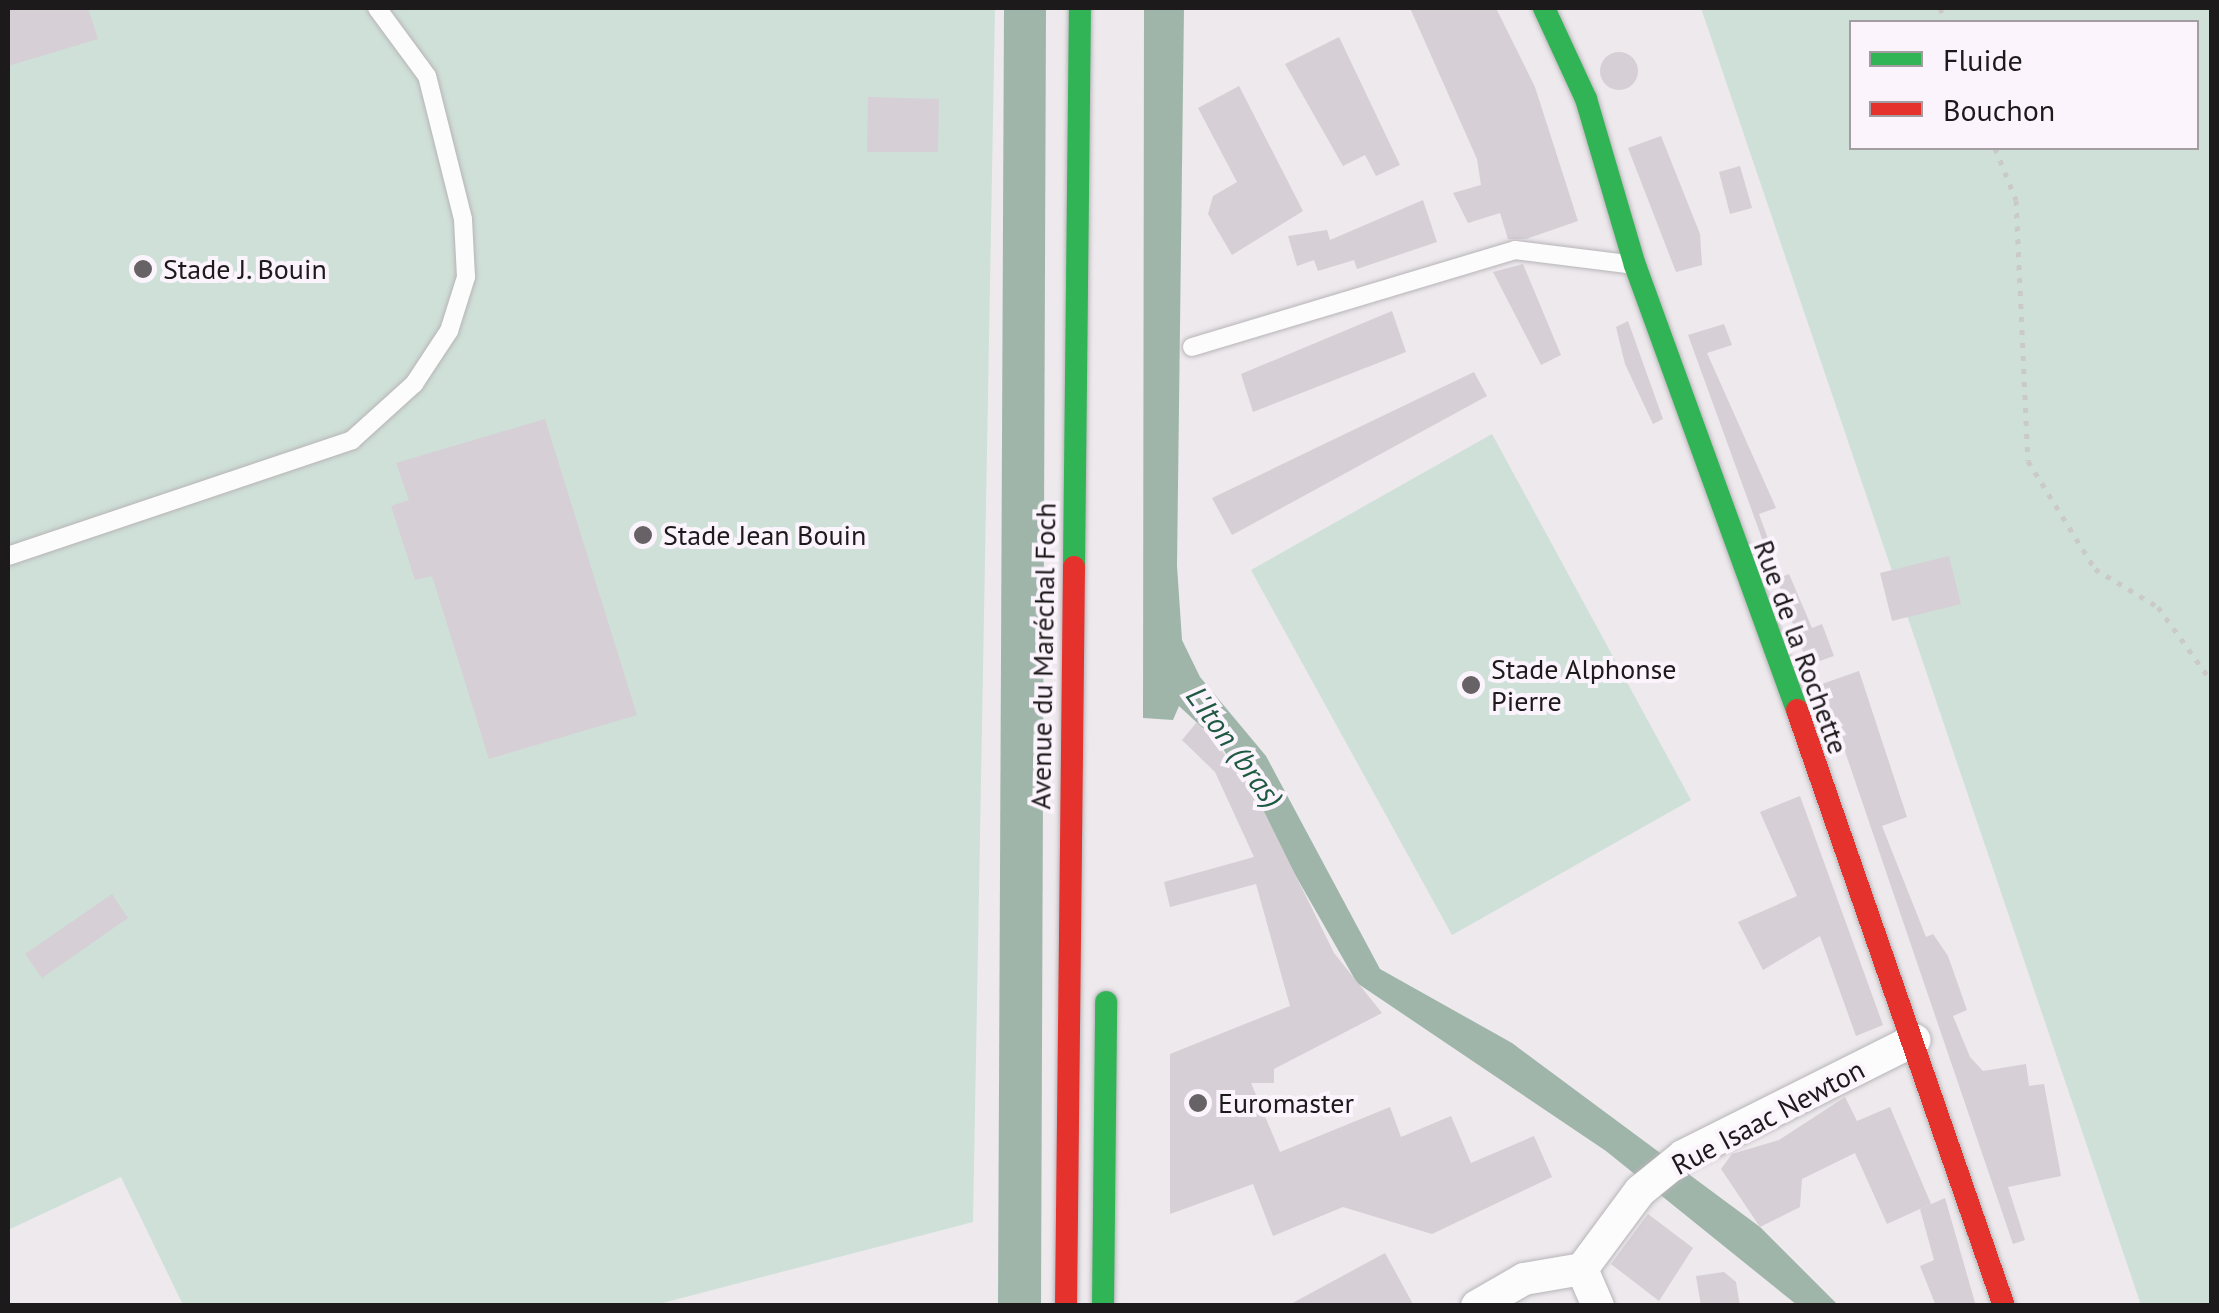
<!DOCTYPE html>
<meta charset="utf-8">
<style>
body{margin:0}
#map{position:relative;width:2219px;height:1313px;overflow:hidden;background:#ede9ed;font-family:"PT Sans",sans-serif}
div>[style]{position:absolute}
.green>*{inset:0;background:#cfe0d8}
.water>*{inset:0;background:#9fb5aa}
.building>*{inset:0;background:#d6cfd6}
.round{border-radius:50%}
.path>*{height:5px;margin-top:-2.5px;transform-origin:0;background:repeating-linear-gradient(90deg,#cacaca 0 5px,transparent 0 13px)}
.roads{filter:drop-shadow(0 0 2px #b7b4b7) drop-shadow(0 0 2px #b7b4b7)}
.lane>*{height:18px;margin:-9px;padding:0 9px;transform-origin:9px;border-radius:9px;background:#fcfcfc}
.street>*{height:32px;margin:-16px;padding:0 16px;transform-origin:16px;border-radius:16px;background:#fcfcfc}
.fast>*{height:22px;margin:-11px;padding:0 11px;transform-origin:11px;border-radius:11px;background:#30b455}
.jam>*{height:22px;margin:-11px;padding:0 11px;transform-origin:11px;border-radius:11px;background:#e5322d}
.dots>*{width:28px;height:28px;translate:-50% -50%;box-sizing:border-box;border:5px solid #fcf4fc;border-radius:50%}
span{translate:-50% -50%;white-space:nowrap;text-align:center;line-height:1.15;-webkit-text-stroke:8px #fcf4fc;paint-order:stroke}
.poi-label{font-size:28px;color:#1d1a1c}
.left{translate:0 -50%;text-align:left}
.street-label{font-size:28px;color:#1d1a1c}
.water-label{font-size:30px;color:#1e5a41;font-style:italic}
.frame{position:absolute;inset:0;border:10px solid #1d1a1c;pointer-events:none}
.legend{position:absolute;left:1849px;top:20px;width:350px;height:130px;box-sizing:border-box;background:#fcf4fc;border:2px solid #a39da2;margin:0;padding:12px 18px;list-style:none;font-size:30px;color:#1d1a1c}
.legend li{display:flex;align-items:center;gap:20px;height:50px}
.legend b{width:50px;border:2px solid #a39da2}
</style>
<div id="map">
<div class="green">
<i style="clip-path:polygon(8px 8px,995px 8px,973px 1222px,651px 1306px,183px 1305px,121px 1177px,8px 1230px)"></i>
<i style="clip-path:polygon(evenodd,1701px 8px,2211px 8px,2211px 1305px,2141px 1305px,1701px 8px,1852px 22px,2196px 22px,2196px 148px,1852px 148px,1852px 22px)"></i>
<i style="clip-path:polygon(1492px 434px,1691px 800px,1452px 935px,1251px 570px)"></i>
</div>
<div class="water">
<i style="clip-path:polygon(1004px 8px,1046px 8px,1041px 1305px,998px 1306px)"></i>
<i style="clip-path:polygon(1144px 8px,1184px 8px,1177px 566px,1182px 640px,1200px 677px,1266px 756px,1380px 969px,1512px 1043px,1760px 1227px,1838px 1305px,1797px 1305px,1606px 1151px,1357px 983px,1221px 745px,1179px 706px,1173px 720px,1143px 718px)"></i>
</div>
<div class="building">
<i style="clip-path:polygon(8px 8px,88px 8px,98px 39px,8px 66px)"></i>
<i style="clip-path:polygon(1410px 8px,1496px 8px,1535px 87px,1578px 221px,1526px 239px,1508px 239px,1500px 213px,1468px 223px,1453px 193px,1481px 185px,1477px 159px)"></i>
<i style="clip-path:polygon(1339px 37px,1400px 165px,1376px 176px,1365px 155px,1343px 166px,1285px 64px)"></i>
<i class="round" style="left:1600px;top:52px;width:38px;height:38px"></i>
<i style="clip-path:polygon(1239px 86px,1303px 211px,1232px 255px,1208px 214px,1213px 196px,1237px 182px,1198px 108px)"></i>
<i style="clip-path:polygon(868px 97px,939px 99px,938px 152px,867px 152px)"></i>
<i style="clip-path:polygon(1661px 136px,1700px 234px,1702px 265px,1676px 272px,1628px 148px)"></i>
<i style="clip-path:polygon(1740px 166px,1752px 208px,1730px 214px,1719px 172px)"></i>
<i style="clip-path:polygon(1423px 200px,1437px 242px,1357px 269px,1354px 260px,1318px 271px,1314px 260px,1297px 266px,1288px 236px,1327px 230px,1330px 240px)"></i>
<i style="clip-path:polygon(1523px 264px,1561px 355px,1541px 365px,1493px 272px)"></i>
<i style="clip-path:polygon(1392px 311px,1406px 352px,1253px 412px,1241px 374px)"></i>
<i style="clip-path:polygon(1628px 321px,1663px 419px,1653px 424px,1625px 364px,1616px 327px)"></i>
<i style="clip-path:polygon(1724px 324px,1732px 345px,1707px 353px,1776px 508px,1759px 514px,1782px 577px,1789px 574px,1812px 628px,1822px 624px,1834px 656px,1808px 665px,1688px 335px)"></i>
<i style="clip-path:polygon(1474px 372px,1487px 396px,1232px 535px,1212px 498px)"></i>
<i style="clip-path:polygon(545px 419px,637px 715px,489px 759px,432px 576px,415px 580px,391px 506px,409px 500px,396px 463px)"></i>
<i style="clip-path:polygon(1949px 556px,1961px 604px,1892px 621px,1880px 573px)"></i>
<i style="clip-path:polygon(1859px 671px,1907px 817px,1882px 826px,1926px 937px,1933px 934px,1948px 956px,1967px 1010px,1953px 1016px,1970px 1057px,1983px 1071px,2026px 1064px,2029px 1086px,2044px 1084px,2061px 1176px,2008px 1187px,2025px 1240px,2013px 1244px,1822px 684px)"></i>
<i style="clip-path:polygon(1197px 722px,1251px 785px,1334px 953px,1382px 1013px,1274px 1069px,1274px 1083px,1251px 1083px,1280px 1152px,1390px 1107px,1401px 1137px,1451px 1116px,1471px 1163px,1534px 1136px,1552px 1177px,1432px 1234px,1343px 1207px,1273px 1236px,1253px 1184px,1170px 1214px,1170px 1054px,1290px 1006px,1256px 884px,1170px 907px,1164px 882px,1254px 857px,1215px 772px,1182px 740px)"></i>
<i style="clip-path:polygon(1800px 796px,1883px 1025px,1856px 1036px,1820px 936px,1763px 970px,1738px 922px,1797px 896px,1760px 812px)"></i>
<i style="clip-path:polygon(112px 894px,128px 918px,42px 978px,25px 954px)"></i>
<i style="clip-path:polygon(1845px 1097px,1857px 1121px,1890px 1107px,1931px 1204px,1887px 1224px,1855px 1153px,1802px 1179px,1800px 1207px,1760px 1227px,1721px 1169px,1732px 1154px,1779px 1140px)"></i>
<i style="clip-path:polygon(1945px 1198px,1976px 1306px,1936px 1306px,1920px 1266px,1934px 1260px,1920px 1209px)"></i>
<i style="clip-path:polygon(1648px 1214px,1693px 1248px,1659px 1301px,1611px 1264px)"></i>
<i style="clip-path:polygon(1385px 1253px,1414px 1306px,1287px 1306px)"></i>
<i style="clip-path:polygon(1724px 1272px,1736px 1282px,1740px 1306px,1701px 1306px,1696px 1276px)"></i>
</div>
<div class="path">
<i style="left:1940px;top:8px;width:15px;rotate:67deg"></i>
<i style="left:1995px;top:148px;width:56px;rotate:68deg"></i>
<i style="left:2016px;top:200px;width:261px;rotate:87.4deg"></i>
<i style="left:2028px;top:461px;width:127px;rotate:58.2deg"></i>
<i style="left:2095px;top:569px;width:74px;rotate:31.1deg"></i>
<i style="left:2158px;top:607px;width:92px;rotate:54.2deg"></i>
</div>
<div class="roads">
<div class="lane">
<i style="left:1192px;top:347px;width:337px;rotate:-16.7deg"></i>
<i style="left:1515px;top:250px;width:121px;rotate:7.1deg"></i>
<i style="left:8px;top:556px;width:363px;rotate:-18.6deg"></i>
<i style="left:352px;top:440px;width:84px;rotate:-42.1deg"></i>
<i style="left:414px;top:384px;width:64px;rotate:-56.6deg"></i>
<i style="left:449px;top:331px;width:57px;rotate:-72.5deg"></i>
<i style="left:466px;top:277px;width:58px;rotate:-93deg"></i>
<i style="left:463px;top:219px;width:147px;rotate:-104.1deg"></i>
<i style="left:427px;top:76px;width:84px;rotate:-126.3deg"></i>
</div>
<div class="street">
<i style="left:1477px;top:1306px;width:54px;rotate:-29.9deg"></i>
<i style="left:1524px;top:1279px;width:59px;rotate:-9.8deg"></i>
<i style="left:1598px;top:1306px;width:40px;rotate:-113.4deg"></i>
<i style="left:1582px;top:1269px;width:97px;rotate:-53.4deg"></i>
<i style="left:1640px;top:1191px;width:55px;rotate:-39.1deg"></i>
<i style="left:1683px;top:1156px;width:259px;rotate:-26.6deg"></i>
</div>
<div class="fast">
<i style="left:1544px;top:8px;width:100px;rotate:65.2deg"></i>
<i style="left:1586px;top:99px;width:173px;rotate:73.6deg"></i>
<i style="left:1635px;top:265px;width:474px;rotate:70deg"></i>
<i style="left:1074px;top:567px;width:559px;rotate:-89.39deg"></i>
<i style="left:1103px;top:1306px;width:304px;rotate:-89.4deg"></i>
</div>
<div class="jam">
<i style="left:1797px;top:710px;width:631px;rotate:70.85deg"></i>
<i style="left:1066px;top:1306px;width:739px;rotate:-89.38deg"></i>
</div>
</div>
<div class="dots">
<i style="left:143px;top:269px;background:#666265"></i>
<i style="left:643px;top:535px;background:#666265"></i>
<i style="left:1471px;top:685px;background:#666265"></i>
<i style="left:1198px;top:1103px;background:#666265"></i>
</div>
<div class="poi-label">
<span class="left" style="left:163px;top:269px">Stade J. Bouin</span>
<span class="left" style="left:663px;top:535px">Stade Jean Bouin</span>
<span class="left" style="left:1491px;top:685px">Stade Alphonse<br>Pierre</span>
<span class="left" style="left:1218px;top:1103px">Euromaster</span>
</div>
<div class="street-label">
<span style="left:1801px;top:647px;rotate:70deg">Rue de la Rochette</span>
<span style="left:1043px;top:656px;rotate:-89deg">Avenue du Maréchal Foch</span>
<span style="left:1768px;top:1117px;rotate:-28deg">Rue Isaac Newton</span>
</div>
<div class="water-label">
<span style="left:1235px;top:747px;rotate:54deg">L'Iton (bras)</span>
</div>
<div class="frame"></div>
<ul class="legend">
<li><b style="height:12px;background:#30b455"></b>Fluide</li>
<li><b style="height:12px;background:#e5322d"></b>Bouchon</li>
</ul>
</div>
